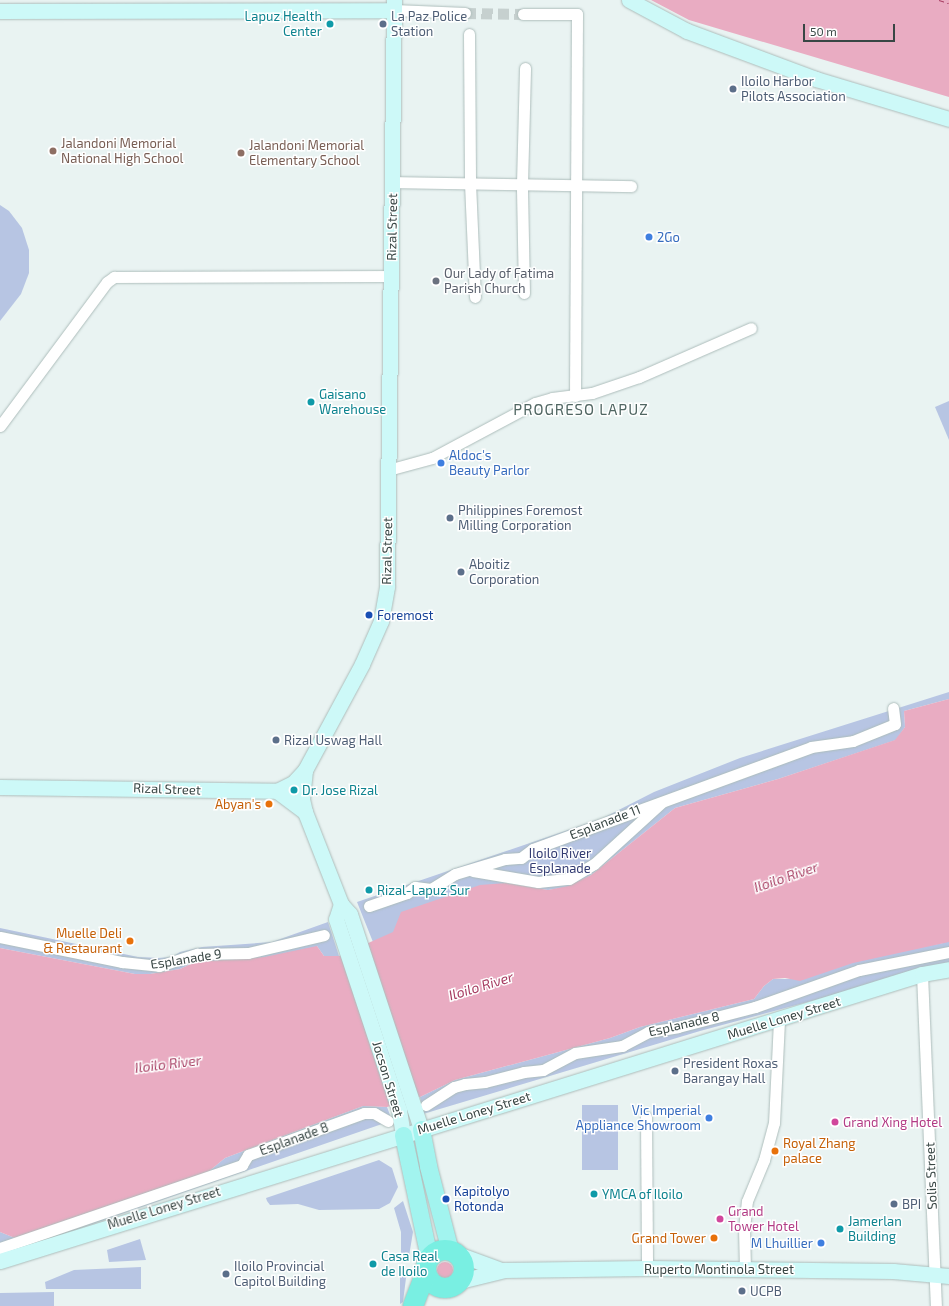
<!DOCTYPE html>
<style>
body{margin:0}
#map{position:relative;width:949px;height:1306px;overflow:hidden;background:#e9f3f2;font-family:"Exo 2",sans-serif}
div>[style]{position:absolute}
.green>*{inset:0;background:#b7c5e3}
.water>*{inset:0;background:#e9acc2}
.round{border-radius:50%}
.ferry>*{height:1px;margin-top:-0.5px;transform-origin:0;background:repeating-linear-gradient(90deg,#a73d62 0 5px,transparent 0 9px)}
.street-tunnel>*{height:11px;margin-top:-5.5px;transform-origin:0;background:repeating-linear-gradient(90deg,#c6d0cf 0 11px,transparent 0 16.5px)}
.roads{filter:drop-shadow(0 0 1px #adbdbb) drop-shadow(0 0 1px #adbdbb)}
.street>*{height:11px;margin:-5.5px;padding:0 5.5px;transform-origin:5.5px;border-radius:5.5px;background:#fff}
.secondary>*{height:15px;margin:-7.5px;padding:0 7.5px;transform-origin:7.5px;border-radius:7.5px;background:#cdf9f8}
.primary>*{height:17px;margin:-8.5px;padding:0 8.5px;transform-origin:8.5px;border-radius:8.5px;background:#a2f4ef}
.highway>*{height:20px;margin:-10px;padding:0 10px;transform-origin:10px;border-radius:10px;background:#79efe2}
.highway>.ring{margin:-10px;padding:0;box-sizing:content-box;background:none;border:20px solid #79efe2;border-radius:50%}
.dots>*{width:11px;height:11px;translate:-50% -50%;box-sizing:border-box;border:2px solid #fff;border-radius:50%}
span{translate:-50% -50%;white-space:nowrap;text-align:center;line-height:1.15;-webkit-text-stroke:3px #fff;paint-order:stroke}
.culture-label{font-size:13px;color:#0d838f}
.right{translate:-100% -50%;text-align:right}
.left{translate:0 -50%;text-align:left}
.service-label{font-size:13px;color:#4e5e75}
.education-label{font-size:13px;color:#785e54}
.street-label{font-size:13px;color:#384644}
.shop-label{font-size:13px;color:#366cbe}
.worship-label{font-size:13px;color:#5b616d}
.transit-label{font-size:13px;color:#164399}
.food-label{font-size:13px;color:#c56008}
.park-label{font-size:13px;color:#323b72}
.hotel-label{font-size:13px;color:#b23c85}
.water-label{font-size:14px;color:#a73d62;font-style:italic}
.quarter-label{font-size:15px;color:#516763;letter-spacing:1px}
.scale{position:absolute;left:803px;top:24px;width:92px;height:18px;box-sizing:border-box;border:2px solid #384644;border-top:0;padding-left:5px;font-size:12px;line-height:14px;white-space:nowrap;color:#384644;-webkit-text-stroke:3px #fff;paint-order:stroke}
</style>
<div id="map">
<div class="green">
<i style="clip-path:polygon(0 205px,9px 211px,22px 228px,29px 250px,29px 273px,21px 294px,0 321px)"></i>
<i style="clip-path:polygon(949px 401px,949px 440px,935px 407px)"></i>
<i style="clip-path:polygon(949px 692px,949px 699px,904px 711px,905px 727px,896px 740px,778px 779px,675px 808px,591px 875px,568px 887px,548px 890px,506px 883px,373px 942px,357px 902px,603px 818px,654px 792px,740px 758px)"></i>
<i style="clip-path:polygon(328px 922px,339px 956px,324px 956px,317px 946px,311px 958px,195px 962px,180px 969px,150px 974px,135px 974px,0 948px,0 928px,138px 957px,158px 958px,172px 957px,180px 952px,202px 947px,272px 942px)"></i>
<i style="clip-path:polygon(949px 937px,949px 964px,700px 1031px,423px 1114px,420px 1097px,455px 1080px,610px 1038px,640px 1027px,754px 999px,764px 986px,773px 979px,793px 979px,803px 969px,943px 943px)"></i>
<i style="clip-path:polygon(582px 1105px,618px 1105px,618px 1170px,582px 1170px)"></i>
<i style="clip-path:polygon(363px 1106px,387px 1107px,390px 1115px,382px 1124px,0 1256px,0 1232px,15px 1238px,208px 1172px,225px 1158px)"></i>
<i style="clip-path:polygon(379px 1160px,392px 1168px,398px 1187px,390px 1203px,379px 1209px,319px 1210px,298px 1204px,270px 1205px,267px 1201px,266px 1198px)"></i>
<i style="clip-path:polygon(403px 1201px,413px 1232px,408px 1262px,401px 1262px,401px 1232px,394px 1208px)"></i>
<i style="clip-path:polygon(140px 1239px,146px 1260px,109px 1262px,107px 1250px)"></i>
<i style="clip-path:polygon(141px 1267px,141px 1289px,46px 1289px,45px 1282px,74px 1270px)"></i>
<i style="clip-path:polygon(400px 1270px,407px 1270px,403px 1302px,400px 1304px)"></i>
<i style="clip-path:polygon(54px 1292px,54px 1306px,0 1306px,0 1293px)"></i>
</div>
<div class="water">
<i style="clip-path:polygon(651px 0,949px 0,949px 97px,689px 20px)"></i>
<i style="clip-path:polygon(949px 699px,949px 942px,853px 963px,800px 981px,785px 978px,773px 979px,764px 986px,754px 999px,640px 1027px,610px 1038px,455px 1080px,420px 1097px,387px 1107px,363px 1106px,225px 1158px,208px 1172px,15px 1238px,0 1232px,0 948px,135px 974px,150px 974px,180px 969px,195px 962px,264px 957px,317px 946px,324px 956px,339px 956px,393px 932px,401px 912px,480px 885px,506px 883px,548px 890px,568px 886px,591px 875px,675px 808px,778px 779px,895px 740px,905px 727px,904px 711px)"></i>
<i class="round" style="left:437px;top:1262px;width:16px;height:16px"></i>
</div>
<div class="ferry">
<i style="left:939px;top:0;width:10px;rotate:17deg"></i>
</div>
<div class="street-tunnel">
<i style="left:465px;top:13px;width:58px;rotate:1deg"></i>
</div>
<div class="roads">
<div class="street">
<i style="left:394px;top:10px;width:71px;rotate:2.4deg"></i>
<i style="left:523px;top:14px;width:54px"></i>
<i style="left:577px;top:14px;width:382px;rotate:90.3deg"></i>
<i style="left:469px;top:34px;width:149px;rotate:89.6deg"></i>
<i style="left:470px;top:183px;width:114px;rotate:87.5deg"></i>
<i style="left:393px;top:182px;width:238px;rotate:1deg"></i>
<i style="left:524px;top:293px;width:109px;rotate:-91.1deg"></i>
<i style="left:522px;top:184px;width:116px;rotate:-88.5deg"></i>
<i style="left:0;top:426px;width:179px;rotate:-53.4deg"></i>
<i style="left:107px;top:282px;width:9px;rotate:-36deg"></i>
<i style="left:114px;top:277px;width:277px;rotate:-0.2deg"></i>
<i style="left:388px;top:470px;width:46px;rotate:-15.3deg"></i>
<i style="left:432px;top:458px;width:117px;rotate:-28.1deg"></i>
<i style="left:535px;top:403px;width:18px;rotate:-16deg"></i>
<i style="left:552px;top:398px;width:40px;rotate:-7.1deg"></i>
<i style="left:592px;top:393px;width:50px;rotate:-18.8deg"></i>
<i style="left:639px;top:377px;width:122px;rotate:-23.6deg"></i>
<i style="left:473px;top:871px;width:66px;rotate:9.6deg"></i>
<i style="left:538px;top:882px;width:31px;rotate:-6deg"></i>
<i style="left:569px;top:879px;width:29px;rotate:-31deg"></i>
<i style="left:594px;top:864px;width:91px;rotate:-42.3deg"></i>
<i style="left:369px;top:906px;width:40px;rotate:-18.9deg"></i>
<i style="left:407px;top:893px;width:10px;rotate:-37deg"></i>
<i style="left:415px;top:887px;width:16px;rotate:7deg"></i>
<i style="left:431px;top:889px;width:28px;rotate:-32deg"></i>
<i style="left:455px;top:874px;width:52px;rotate:-16.7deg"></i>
<i style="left:505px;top:859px;width:16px;rotate:-4deg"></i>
<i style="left:521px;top:858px;width:15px;rotate:-37deg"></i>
<i style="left:533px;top:849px;width:296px;rotate:-20.1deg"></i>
<i style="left:811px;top:747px;width:42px;rotate:-8.1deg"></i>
<i style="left:853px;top:741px;width:45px;rotate:-22deg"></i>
<i style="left:895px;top:724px;width:16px;rotate:-97deg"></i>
<i style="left:0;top:937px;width:125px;rotate:11.6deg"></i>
<i style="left:122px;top:962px;width:37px;rotate:6deg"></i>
<i style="left:159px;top:966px;width:40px;rotate:-18deg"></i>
<i style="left:197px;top:954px;width:51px;rotate:-1.1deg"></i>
<i style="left:248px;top:953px;width:78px;rotate:-13.3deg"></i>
<i style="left:922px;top:974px;width:332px;rotate:87.6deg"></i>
<i style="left:426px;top:1105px;width:33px;rotate:-33deg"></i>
<i style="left:454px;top:1087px;width:11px;rotate:-15deg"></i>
<i style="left:465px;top:1084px;width:20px;rotate:-6deg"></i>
<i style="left:485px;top:1082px;width:40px;rotate:-14.4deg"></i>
<i style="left:524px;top:1072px;width:19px;rotate:-6deg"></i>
<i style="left:543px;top:1070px;width:36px;rotate:-28deg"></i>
<i style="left:575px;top:1053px;width:48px;rotate:-8.5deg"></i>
<i style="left:622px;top:1046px;width:30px;rotate:-28deg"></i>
<i style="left:648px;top:1032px;width:30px;rotate:-9deg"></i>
<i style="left:678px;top:1027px;width:80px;rotate:-14.6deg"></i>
<i style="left:755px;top:1007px;width:110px;rotate:-19.6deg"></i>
<i style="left:859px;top:970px;width:92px;rotate:-11.3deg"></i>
<i style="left:646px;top:1117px;width:151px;rotate:89.6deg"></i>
<i style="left:0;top:1248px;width:256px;rotate:-18.9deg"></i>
<i style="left:242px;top:1165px;width:12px;rotate:-59deg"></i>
<i style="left:248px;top:1155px;width:123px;rotate:-19.9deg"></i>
<i style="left:364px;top:1113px;width:10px"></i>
<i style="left:374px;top:1113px;width:16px;rotate:30deg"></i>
<i style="left:745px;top:1269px;width:40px;rotate:-91.4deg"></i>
<i style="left:744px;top:1229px;width:28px;rotate:-84deg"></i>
<i style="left:747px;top:1201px;width:44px;rotate:-67.5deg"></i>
<i style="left:764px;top:1160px;width:38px;rotate:-75deg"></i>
<i style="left:774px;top:1123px;width:102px;rotate:-87.2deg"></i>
</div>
<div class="secondary">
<i style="left:629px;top:0;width:66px;rotate:28.1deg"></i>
<i style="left:687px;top:31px;width:138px;rotate:20.4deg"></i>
<i style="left:816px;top:79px;width:139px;rotate:16.7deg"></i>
<i style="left:0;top:11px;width:394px;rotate:-0.1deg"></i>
<i style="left:305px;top:770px;width:29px;rotate:96deg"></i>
<i style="left:302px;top:799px;width:13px;rotate:77deg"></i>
<i style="left:305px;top:812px;width:99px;rotate:68.6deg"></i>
<i style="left:341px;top:904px;width:13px;rotate:48deg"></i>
<i style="left:350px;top:914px;width:226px;rotate:71.7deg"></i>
<i style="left:0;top:787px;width:277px;rotate:0.8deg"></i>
<i style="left:277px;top:791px;width:18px;rotate:-27deg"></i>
<i style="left:293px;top:783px;width:18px;rotate:-47deg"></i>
<i style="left:305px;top:770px;width:120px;rotate:-61.7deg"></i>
<i style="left:362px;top:664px;width:47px;rotate:-66.2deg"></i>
<i style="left:381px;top:621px;width:36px;rotate:-80deg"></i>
<i style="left:387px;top:586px;width:586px;rotate:-89.32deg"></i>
<i style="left:277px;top:791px;width:35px;rotate:37deg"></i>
<i style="left:341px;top:904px;width:16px;rotate:108deg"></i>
<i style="left:336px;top:919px;width:201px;rotate:71.7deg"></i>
<i style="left:399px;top:1110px;width:25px;rotate:81deg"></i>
<i style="left:455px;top:1253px;width:49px;rotate:20.3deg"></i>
<i style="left:0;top:1261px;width:966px;rotate:-17.29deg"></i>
<i style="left:922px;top:974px;width:27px;rotate:-10deg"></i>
<i style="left:460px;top:1281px;width:45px;rotate:-14deg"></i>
<i style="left:504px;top:1270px;width:143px;rotate:-0.8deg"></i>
<i style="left:647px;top:1268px;width:246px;rotate:0.7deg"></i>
<i style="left:893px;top:1271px;width:56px;rotate:5.1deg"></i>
</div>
<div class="primary">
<i style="left:421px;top:1129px;width:38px;rotate:79deg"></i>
<i style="left:428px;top:1166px;width:88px;rotate:75.5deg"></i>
<i style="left:403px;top:1135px;width:125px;rotate:78deg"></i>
</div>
<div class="highway">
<i class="ring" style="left:426px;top:1250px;width:18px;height:18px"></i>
<i style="left:413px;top:1306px;width:36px;rotate:-69deg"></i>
</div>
</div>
<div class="dots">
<i style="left:330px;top:24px;background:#0f9aa8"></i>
<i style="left:383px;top:24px;background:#5c6f8a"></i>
<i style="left:733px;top:89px;background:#5c6f8a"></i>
<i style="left:53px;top:151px;background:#8d6e63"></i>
<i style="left:241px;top:153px;background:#8d6e63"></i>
<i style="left:649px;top:237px;background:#3f7fe0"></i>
<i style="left:436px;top:281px;background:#6b7280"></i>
<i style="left:311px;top:402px;background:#0f9aa8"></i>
<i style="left:441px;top:463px;background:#3f7fe0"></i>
<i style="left:450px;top:518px;background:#5c6f8a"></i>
<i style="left:461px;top:572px;background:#5c6f8a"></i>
<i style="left:369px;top:615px;background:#1a4fb4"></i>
<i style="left:276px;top:740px;background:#5c6f8a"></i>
<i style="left:294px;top:790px;background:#0f9aa8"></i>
<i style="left:269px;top:804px;background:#e8710a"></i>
<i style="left:369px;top:890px;background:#0f9aa8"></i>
<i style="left:130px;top:941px;background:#e8710a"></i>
<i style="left:675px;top:1071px;background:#5c6f8a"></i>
<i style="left:709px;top:1118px;background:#3f7fe0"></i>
<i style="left:835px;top:1122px;background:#d1479c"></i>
<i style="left:775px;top:1151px;background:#e8710a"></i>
<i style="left:594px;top:1194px;background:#0f9aa8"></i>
<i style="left:446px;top:1199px;background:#1a4fb4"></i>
<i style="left:894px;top:1204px;background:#5c6f8a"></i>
<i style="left:720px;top:1219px;background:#d1479c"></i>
<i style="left:840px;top:1229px;background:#0f9aa8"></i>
<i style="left:714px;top:1238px;background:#e8710a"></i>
<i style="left:821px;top:1243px;background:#3f7fe0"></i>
<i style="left:373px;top:1264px;background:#0f9aa8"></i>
<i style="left:226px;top:1274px;background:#5c6f8a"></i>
<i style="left:742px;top:1291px;background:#5c6f8a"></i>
</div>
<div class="culture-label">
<span class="right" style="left:322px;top:24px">Lapuz Health<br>Center</span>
<span class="left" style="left:319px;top:402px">Gaisano<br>Warehouse</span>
<span class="left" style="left:302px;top:790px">Dr. Jose Rizal</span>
<span class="left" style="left:377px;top:890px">Rizal-Lapuz Sur</span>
<span class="left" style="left:602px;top:1194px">YMCA of Iloilo</span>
<span class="left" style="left:848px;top:1229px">Jamerlan<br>Building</span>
<span class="left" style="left:381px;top:1264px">Casa Real<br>de Iloilo</span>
</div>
<div class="service-label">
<span class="left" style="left:391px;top:24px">La Paz Police<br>Station</span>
<span class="left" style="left:741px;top:89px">Iloilo Harbor<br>Pilots Association</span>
<span class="left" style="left:458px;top:518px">Philippines Foremost<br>Milling Corporation</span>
<span class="left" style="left:469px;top:572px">Aboitiz<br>Corporation</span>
<span class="left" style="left:284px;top:740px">Rizal Uswag Hall</span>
<span class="left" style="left:683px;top:1071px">President Roxas<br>Barangay Hall</span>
<span class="left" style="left:902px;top:1204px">BPI</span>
<span class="left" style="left:234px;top:1274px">Iloilo Provincial<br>Capitol Building</span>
<span class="left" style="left:750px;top:1291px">UCPB</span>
</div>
<div class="education-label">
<span class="left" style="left:61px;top:151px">Jalandoni Memorial<br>National High School</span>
<span class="left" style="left:249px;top:153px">Jalandoni Memorial<br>Elementary School</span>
</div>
<div class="street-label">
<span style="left:392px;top:227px;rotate:-89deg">Rizal Street</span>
<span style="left:387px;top:551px;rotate:-89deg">Rizal Street</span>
<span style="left:167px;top:789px;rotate:2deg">Rizal Street</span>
<span style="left:605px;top:822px;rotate:-21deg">Esplanade 11</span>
<span style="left:186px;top:959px;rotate:-9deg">Esplanade 9</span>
<span style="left:784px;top:1018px;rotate:-17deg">Muelle Loney Street</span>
<span style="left:684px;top:1024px;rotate:-13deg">Esplanade 8</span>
<span style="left:388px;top:1079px;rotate:73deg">Jocson Street</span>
<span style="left:474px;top:1113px;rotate:-17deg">Muelle Loney Street</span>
<span style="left:294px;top:1139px;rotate:-20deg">Esplanade 8</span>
<span style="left:931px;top:1176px;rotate:-92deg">Solis Street</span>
<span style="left:164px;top:1208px;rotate:-17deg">Muelle Loney Street</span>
<span style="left:719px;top:1269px">Ruperto Montinola Street</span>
</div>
<div class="shop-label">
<span class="left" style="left:657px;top:237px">2Go</span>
<span class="left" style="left:449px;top:463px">Aldoc's<br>Beauty Parlor</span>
<span class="right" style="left:701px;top:1118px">Vic Imperial<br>Appliance Showroom</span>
<span class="right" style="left:813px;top:1243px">M Lhuillier</span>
</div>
<div class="worship-label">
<span class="left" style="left:444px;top:281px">Our Lady of Fatima<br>Parish Church</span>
</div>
<div class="transit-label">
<span class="left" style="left:377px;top:615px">Foremost</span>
<span class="left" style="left:454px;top:1199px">Kapitolyo<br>Rotonda</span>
</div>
<div class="food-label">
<span class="right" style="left:261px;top:804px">Abyan's</span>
<span class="right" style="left:122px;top:941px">Muelle Deli<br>&amp; Restaurant</span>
<span class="left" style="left:783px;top:1151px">Royal Zhang<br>palace</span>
<span class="right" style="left:706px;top:1238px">Grand Tower</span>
</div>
<div class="park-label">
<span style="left:560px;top:861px">Iloilo River<br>Esplanade</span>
</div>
<div class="hotel-label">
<span class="left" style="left:843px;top:1122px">Grand Xing Hotel</span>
<span class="left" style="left:728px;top:1219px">Grand<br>Tower Hotel</span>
</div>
<div class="water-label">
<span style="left:786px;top:877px;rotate:-19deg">Iloilo River</span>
<span style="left:481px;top:986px;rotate:-17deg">Iloilo River</span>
<span style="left:168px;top:1064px;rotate:-7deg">Iloilo River</span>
</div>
<div class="quarter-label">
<span style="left:581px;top:410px">PROGRESO LAPUZ</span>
</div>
<div class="scale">50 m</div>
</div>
